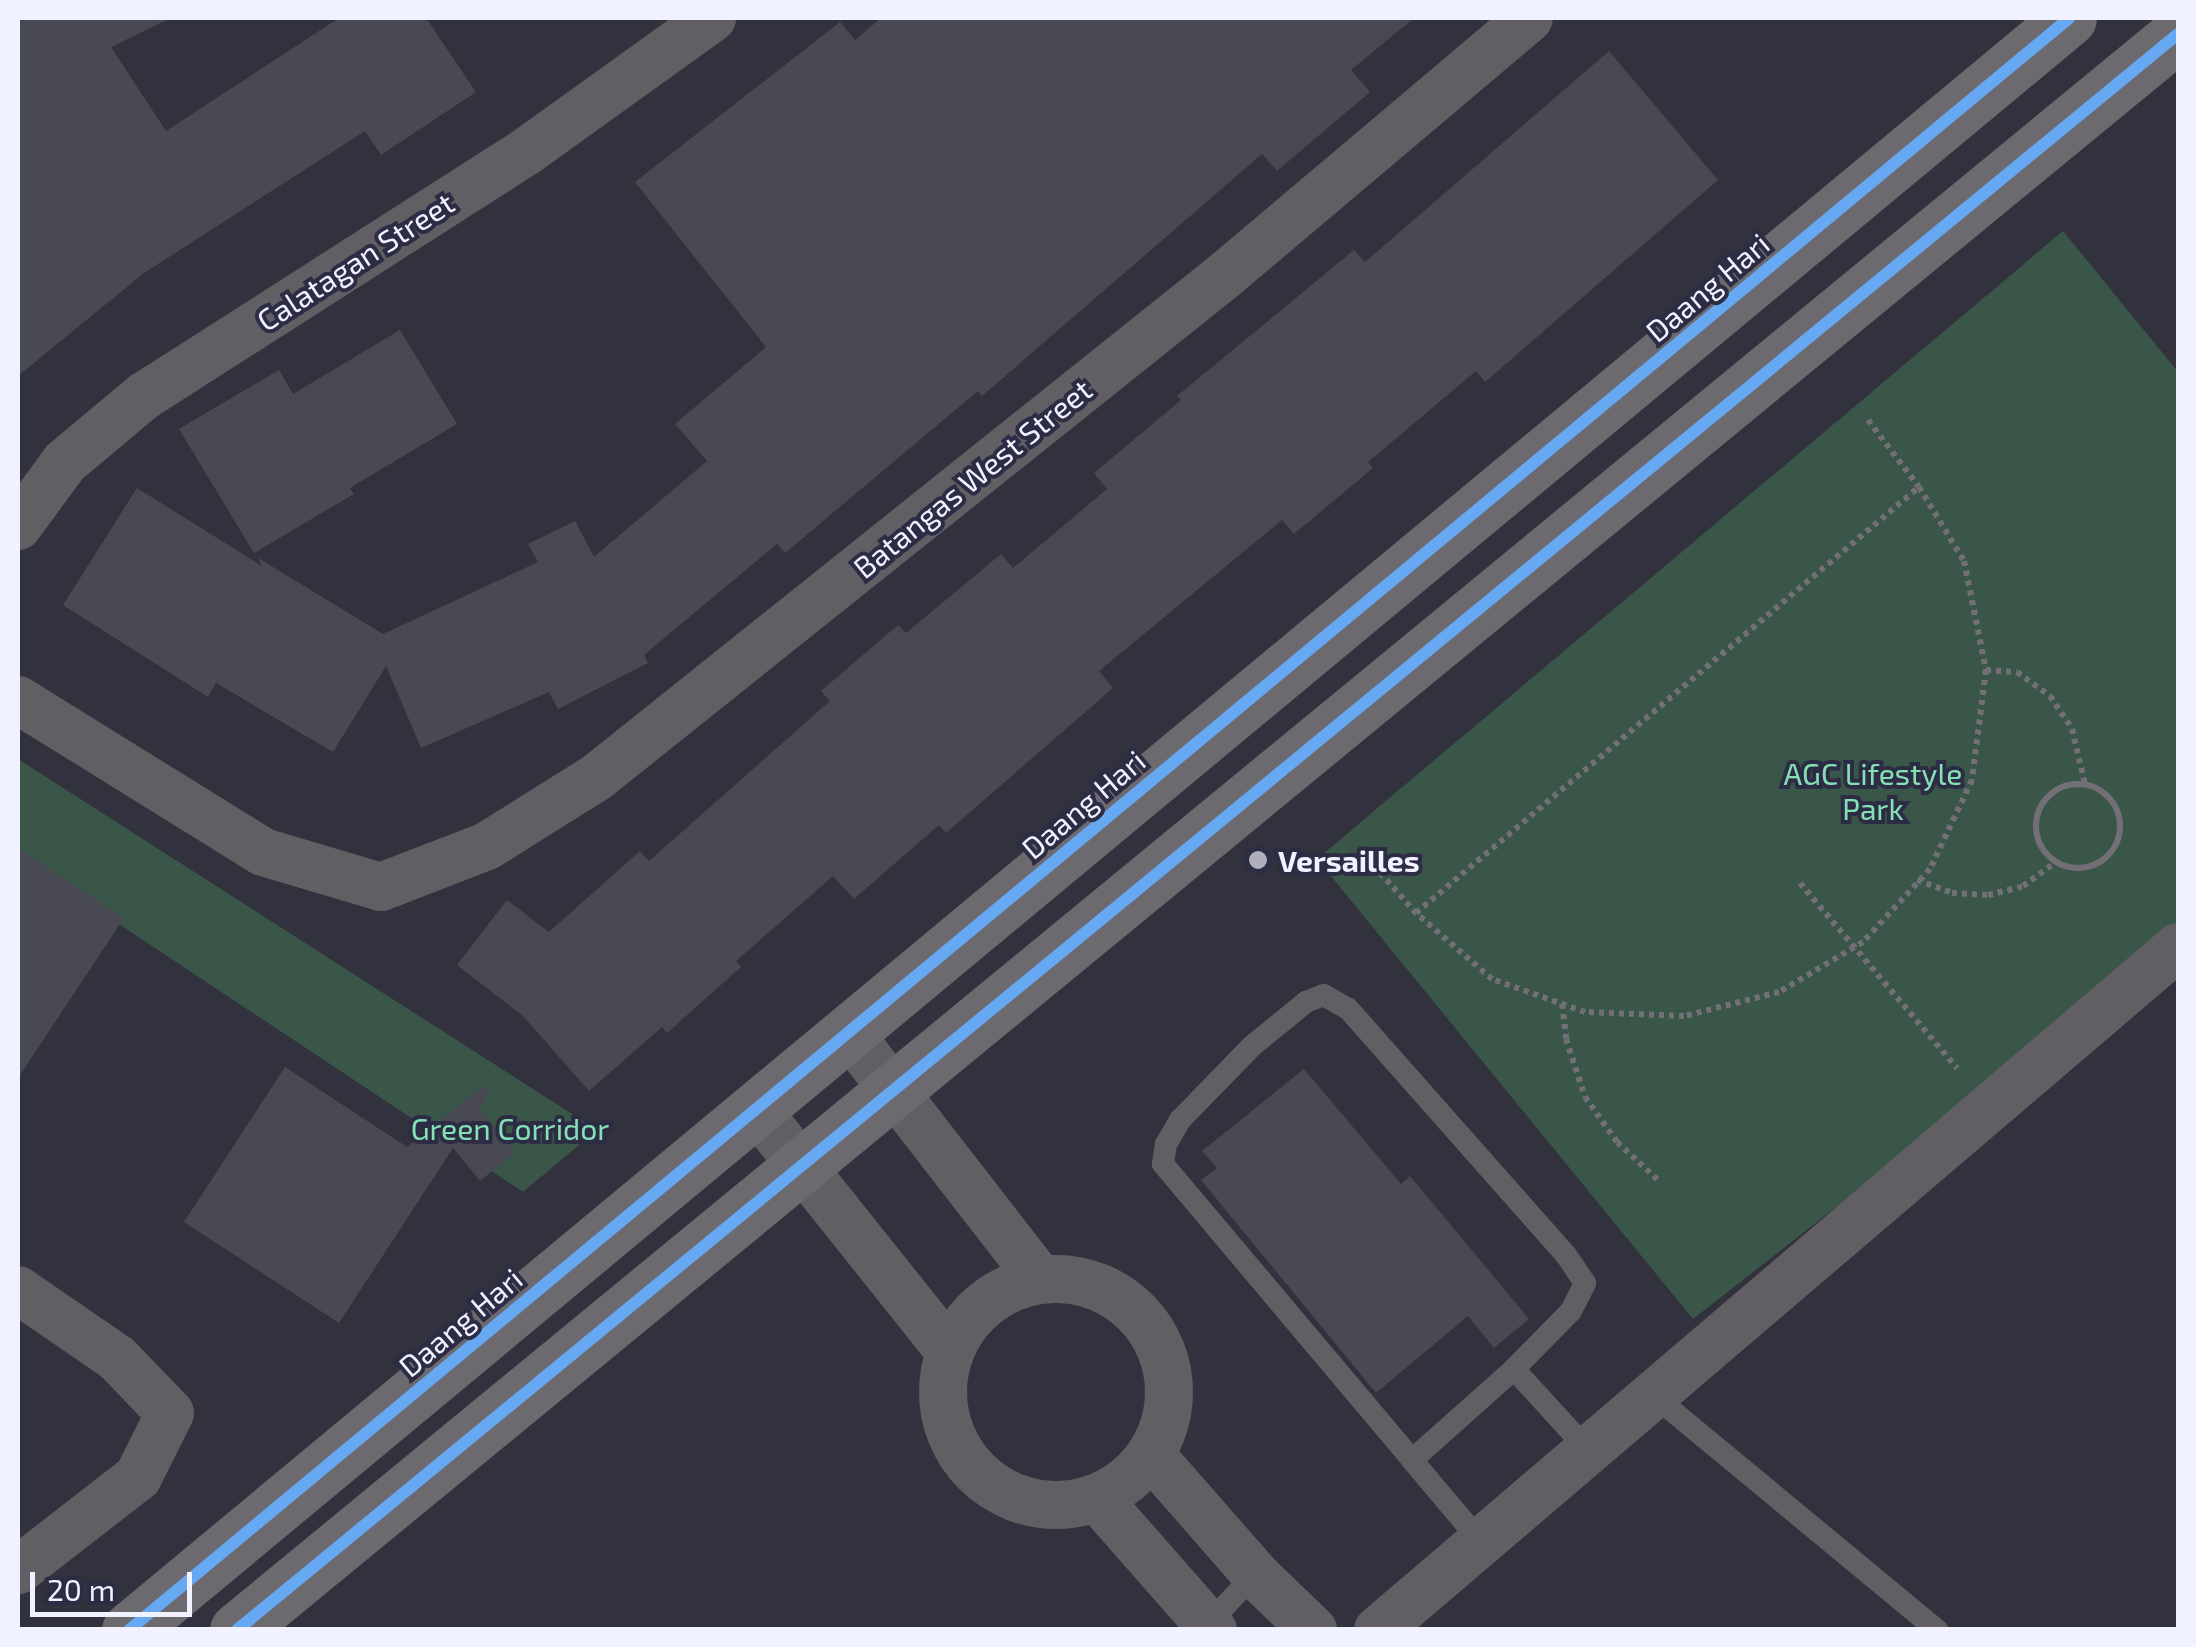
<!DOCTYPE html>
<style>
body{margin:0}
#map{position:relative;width:2196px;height:1647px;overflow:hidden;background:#32323e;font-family:"Exo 2",sans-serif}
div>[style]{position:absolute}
.green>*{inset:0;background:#3a5649}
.building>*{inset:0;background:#494954}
.path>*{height:6px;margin-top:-3px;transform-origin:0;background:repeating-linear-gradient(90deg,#727076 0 5px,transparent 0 10px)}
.path>.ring{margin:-3px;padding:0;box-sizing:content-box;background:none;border:6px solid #727076;border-radius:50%}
.service>*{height:22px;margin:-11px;padding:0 11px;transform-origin:11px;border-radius:11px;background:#625f64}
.minor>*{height:48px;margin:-24px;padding:0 24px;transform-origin:24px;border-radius:24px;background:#625f64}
.minor>.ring{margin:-24px;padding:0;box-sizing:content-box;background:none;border:48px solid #625f64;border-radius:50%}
.primary>*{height:55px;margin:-27.5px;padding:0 27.5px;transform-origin:27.5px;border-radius:27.5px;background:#6c696f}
.cycleway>*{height:12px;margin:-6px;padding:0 6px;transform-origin:6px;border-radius:6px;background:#66a8f1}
.dots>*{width:28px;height:28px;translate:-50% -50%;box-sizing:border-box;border:5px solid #2c2c44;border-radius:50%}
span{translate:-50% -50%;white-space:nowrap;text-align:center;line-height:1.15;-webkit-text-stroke:8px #2c2c44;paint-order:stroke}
.street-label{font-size:30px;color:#f1f2ff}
.park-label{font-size:30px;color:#85e1b5}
.poi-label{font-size:30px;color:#f1f2ff;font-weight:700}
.left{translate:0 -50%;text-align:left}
.frame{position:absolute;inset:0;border:20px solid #f1f2ff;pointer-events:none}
.scale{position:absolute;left:30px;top:1572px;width:162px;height:45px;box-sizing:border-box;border:5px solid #f1f2ff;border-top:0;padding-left:12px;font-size:30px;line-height:35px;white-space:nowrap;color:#f1f2ff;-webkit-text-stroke:8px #2c2c44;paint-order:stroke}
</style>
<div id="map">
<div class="green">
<i style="clip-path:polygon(2063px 231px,2178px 372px,2178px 940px,1693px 1319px,1317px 859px)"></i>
<i style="clip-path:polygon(18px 759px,597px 1130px,523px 1192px,18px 857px)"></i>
</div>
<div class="building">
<i style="clip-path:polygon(18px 18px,171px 18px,111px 47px,166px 131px,339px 18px,426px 18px,476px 92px,381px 155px,365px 131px,144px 273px,18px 376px)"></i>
<i style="clip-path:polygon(881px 18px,1414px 18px,1351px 70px,1370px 92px,1277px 171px,1262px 154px,982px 396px,978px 391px,785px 553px,777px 544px,644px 655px,648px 663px,558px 709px,549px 692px,421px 748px,386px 666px,333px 752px,216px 683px,208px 697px,63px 605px,137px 488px,262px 566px,258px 558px,383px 634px,538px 562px,528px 544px,575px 521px,594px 557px,707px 461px,675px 424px,766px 347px,635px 182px,840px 22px,855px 40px)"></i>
<i style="clip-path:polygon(1609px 51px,1718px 180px,1485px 382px,1476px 371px,1368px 462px,1373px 468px,1294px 534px,1282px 520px,1099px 671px,1113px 688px,946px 833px,939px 825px,854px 899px,833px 876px,736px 961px,741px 967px,667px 1033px,662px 1027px,589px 1091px,523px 1016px,457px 965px,507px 900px,549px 932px,640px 851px,649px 861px,830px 701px,821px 691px,898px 625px,906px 633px,1001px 554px,1013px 568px,1107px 489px,1094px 473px,1181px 400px,1177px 396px,1354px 250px,1365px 262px)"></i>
<i style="clip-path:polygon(400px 330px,457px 424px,350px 488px,354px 494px,254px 553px,179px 429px,279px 370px,293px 394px)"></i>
<i style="clip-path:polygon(18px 848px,124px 918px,18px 1078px)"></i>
<i style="clip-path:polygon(285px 1067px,407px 1147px,484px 1085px,490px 1091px,479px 1108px,516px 1152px,480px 1181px,453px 1148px,339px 1323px,184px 1222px)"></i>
<i style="clip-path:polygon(1304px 1069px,1401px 1184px,1410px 1176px,1529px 1319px,1494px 1348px,1468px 1316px,1376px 1393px,1201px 1180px,1217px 1168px,1202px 1151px)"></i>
</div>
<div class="path">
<i style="left:1868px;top:420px;width:84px;rotate:52.7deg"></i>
<i style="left:1919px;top:487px;width:87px;rotate:58.7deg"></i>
<i style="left:1964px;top:561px;width:111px;rotate:78.6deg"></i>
<i style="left:1986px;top:670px;width:111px;rotate:97.3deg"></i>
<i style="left:1972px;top:780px;width:98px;rotate:115.3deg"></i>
<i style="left:1930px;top:869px;width:99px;rotate:132.5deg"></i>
<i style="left:1863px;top:942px;width:98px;rotate:149.2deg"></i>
<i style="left:1779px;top:992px;width:98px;rotate:165.8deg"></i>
<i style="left:1684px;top:1016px;width:99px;rotate:-177.7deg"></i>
<i style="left:1585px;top:1012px;width:99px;rotate:-160.5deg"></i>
<i style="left:1492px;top:979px;width:101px;rotate:-139deg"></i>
<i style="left:1416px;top:913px;width:659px;rotate:-40.26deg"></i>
<i style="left:1986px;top:670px;width:31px;rotate:4deg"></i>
<i style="left:2017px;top:672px;width:41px;rotate:36deg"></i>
<i style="left:2050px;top:696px;width:40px;rotate:56deg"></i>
<i style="left:2072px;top:729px;width:57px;rotate:76.7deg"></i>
<i class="ring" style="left:2036px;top:784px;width:78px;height:78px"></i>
<i style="left:1360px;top:850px;width:84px;rotate:48.4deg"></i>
<i style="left:1917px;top:880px;width:37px;rotate:20deg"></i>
<i style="left:1952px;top:893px;width:36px;rotate:3deg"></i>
<i style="left:1988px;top:895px;width:36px;rotate:-14deg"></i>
<i style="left:2023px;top:886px;width:41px;rotate:-36deg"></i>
<i style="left:1800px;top:883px;width:243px;rotate:49.7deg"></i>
<i style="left:1562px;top:1004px;width:35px;rotate:83deg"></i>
<i style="left:1566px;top:1039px;width:61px;rotate:71.9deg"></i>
<i style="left:1585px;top:1097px;width:55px;rotate:54.6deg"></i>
<i style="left:1617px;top:1142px;width:59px;rotate:42.9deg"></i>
</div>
<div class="service">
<i style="left:1514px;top:1369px;width:110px;rotate:47.6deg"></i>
<i style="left:1653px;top:1395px;width:369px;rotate:39.6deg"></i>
<i style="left:1412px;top:1460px;width:137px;rotate:-41.7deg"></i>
<i style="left:1514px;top:1369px;width:81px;rotate:-45.5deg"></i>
<i style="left:1571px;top:1311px;width:31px;rotate:-63deg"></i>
<i style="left:1585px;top:1283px;width:34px;rotate:-124deg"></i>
<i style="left:1566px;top:1255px;width:329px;rotate:-131.5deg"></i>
<i style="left:1348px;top:1009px;width:28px;rotate:-150deg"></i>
<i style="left:1324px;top:995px;width:19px;rotate:159deg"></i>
<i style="left:1306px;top:1002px;width:70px;rotate:140.8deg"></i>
<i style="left:1252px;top:1046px;width:103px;rotate:134.2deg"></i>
<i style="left:1180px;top:1120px;width:28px;rotate:120deg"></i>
<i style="left:1166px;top:1144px;width:20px;rotate:99deg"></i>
<i style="left:1163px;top:1164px;width:387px;rotate:49.9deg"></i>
<i style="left:1412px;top:1460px;width:107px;rotate:49.9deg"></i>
<i style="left:1208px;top:1624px;width:69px;rotate:-46.8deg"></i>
</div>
<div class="minor">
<i style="left:18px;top:526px;width:79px;rotate:-53.7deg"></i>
<i style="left:65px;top:462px;width:103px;rotate:-39.9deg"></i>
<i style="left:144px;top:396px;width:455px;rotate:-32.6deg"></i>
<i style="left:527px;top:151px;width:228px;rotate:-35.7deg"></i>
<i style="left:18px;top:700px;width:288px;rotate:31.8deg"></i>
<i style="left:263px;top:852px;width:123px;rotate:16.5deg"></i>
<i style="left:381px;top:887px;width:114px;rotate:-21.1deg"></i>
<i style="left:487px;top:846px;width:130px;rotate:-32.1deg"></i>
<i style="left:597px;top:777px;width:803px;rotate:-38.63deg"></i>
<i style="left:1224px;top:276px;width:399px;rotate:-40.2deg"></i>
<i style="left:849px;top:1033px;width:311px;rotate:52.2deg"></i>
<i style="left:756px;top:1109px;width:310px;rotate:51.4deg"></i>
<i class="ring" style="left:943px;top:1279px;width:178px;height:178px"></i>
<i style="left:18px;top:1290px;width:120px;rotate:34.5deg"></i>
<i style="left:117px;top:1358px;width:76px;rotate:46.1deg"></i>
<i style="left:170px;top:1413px;width:72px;rotate:116.6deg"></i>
<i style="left:138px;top:1477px;width:152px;rotate:142.2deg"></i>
<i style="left:1151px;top:1455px;width:158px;rotate:48.8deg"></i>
<i style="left:1255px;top:1574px;width:81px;rotate:44deg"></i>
<i style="left:1097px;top:1498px;width:176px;rotate:48.7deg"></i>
<i style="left:1378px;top:1630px;width:1052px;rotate:-40.49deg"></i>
</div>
<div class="primary">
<i style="left:129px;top:1630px;width:2522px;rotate:-39.72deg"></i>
<i style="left:237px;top:1630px;width:2513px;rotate:-39.43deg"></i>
</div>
<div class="cycleway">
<i style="left:129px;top:1630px;width:2522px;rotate:-39.72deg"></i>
<i style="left:237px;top:1630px;width:2513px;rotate:-39.43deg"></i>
</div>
<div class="dots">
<i style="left:1258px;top:860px;background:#aeafbb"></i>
</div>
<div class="street-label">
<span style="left:355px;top:261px;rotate:-33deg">Calatagan Street</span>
<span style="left:1707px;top:287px;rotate:-40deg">Daang Hari</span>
<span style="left:972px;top:478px;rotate:-39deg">Batangas West Street</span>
<span style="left:1083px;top:804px;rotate:-40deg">Daang Hari</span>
<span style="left:460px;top:1322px;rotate:-40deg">Daang Hari</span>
</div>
<div class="park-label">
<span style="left:1873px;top:790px">AGC Lifestyle<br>Park</span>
<span style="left:510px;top:1128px">Green Corridor</span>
</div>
<div class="poi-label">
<span class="left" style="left:1278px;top:860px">Versailles</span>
</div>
<div class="frame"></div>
<div class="scale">20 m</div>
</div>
